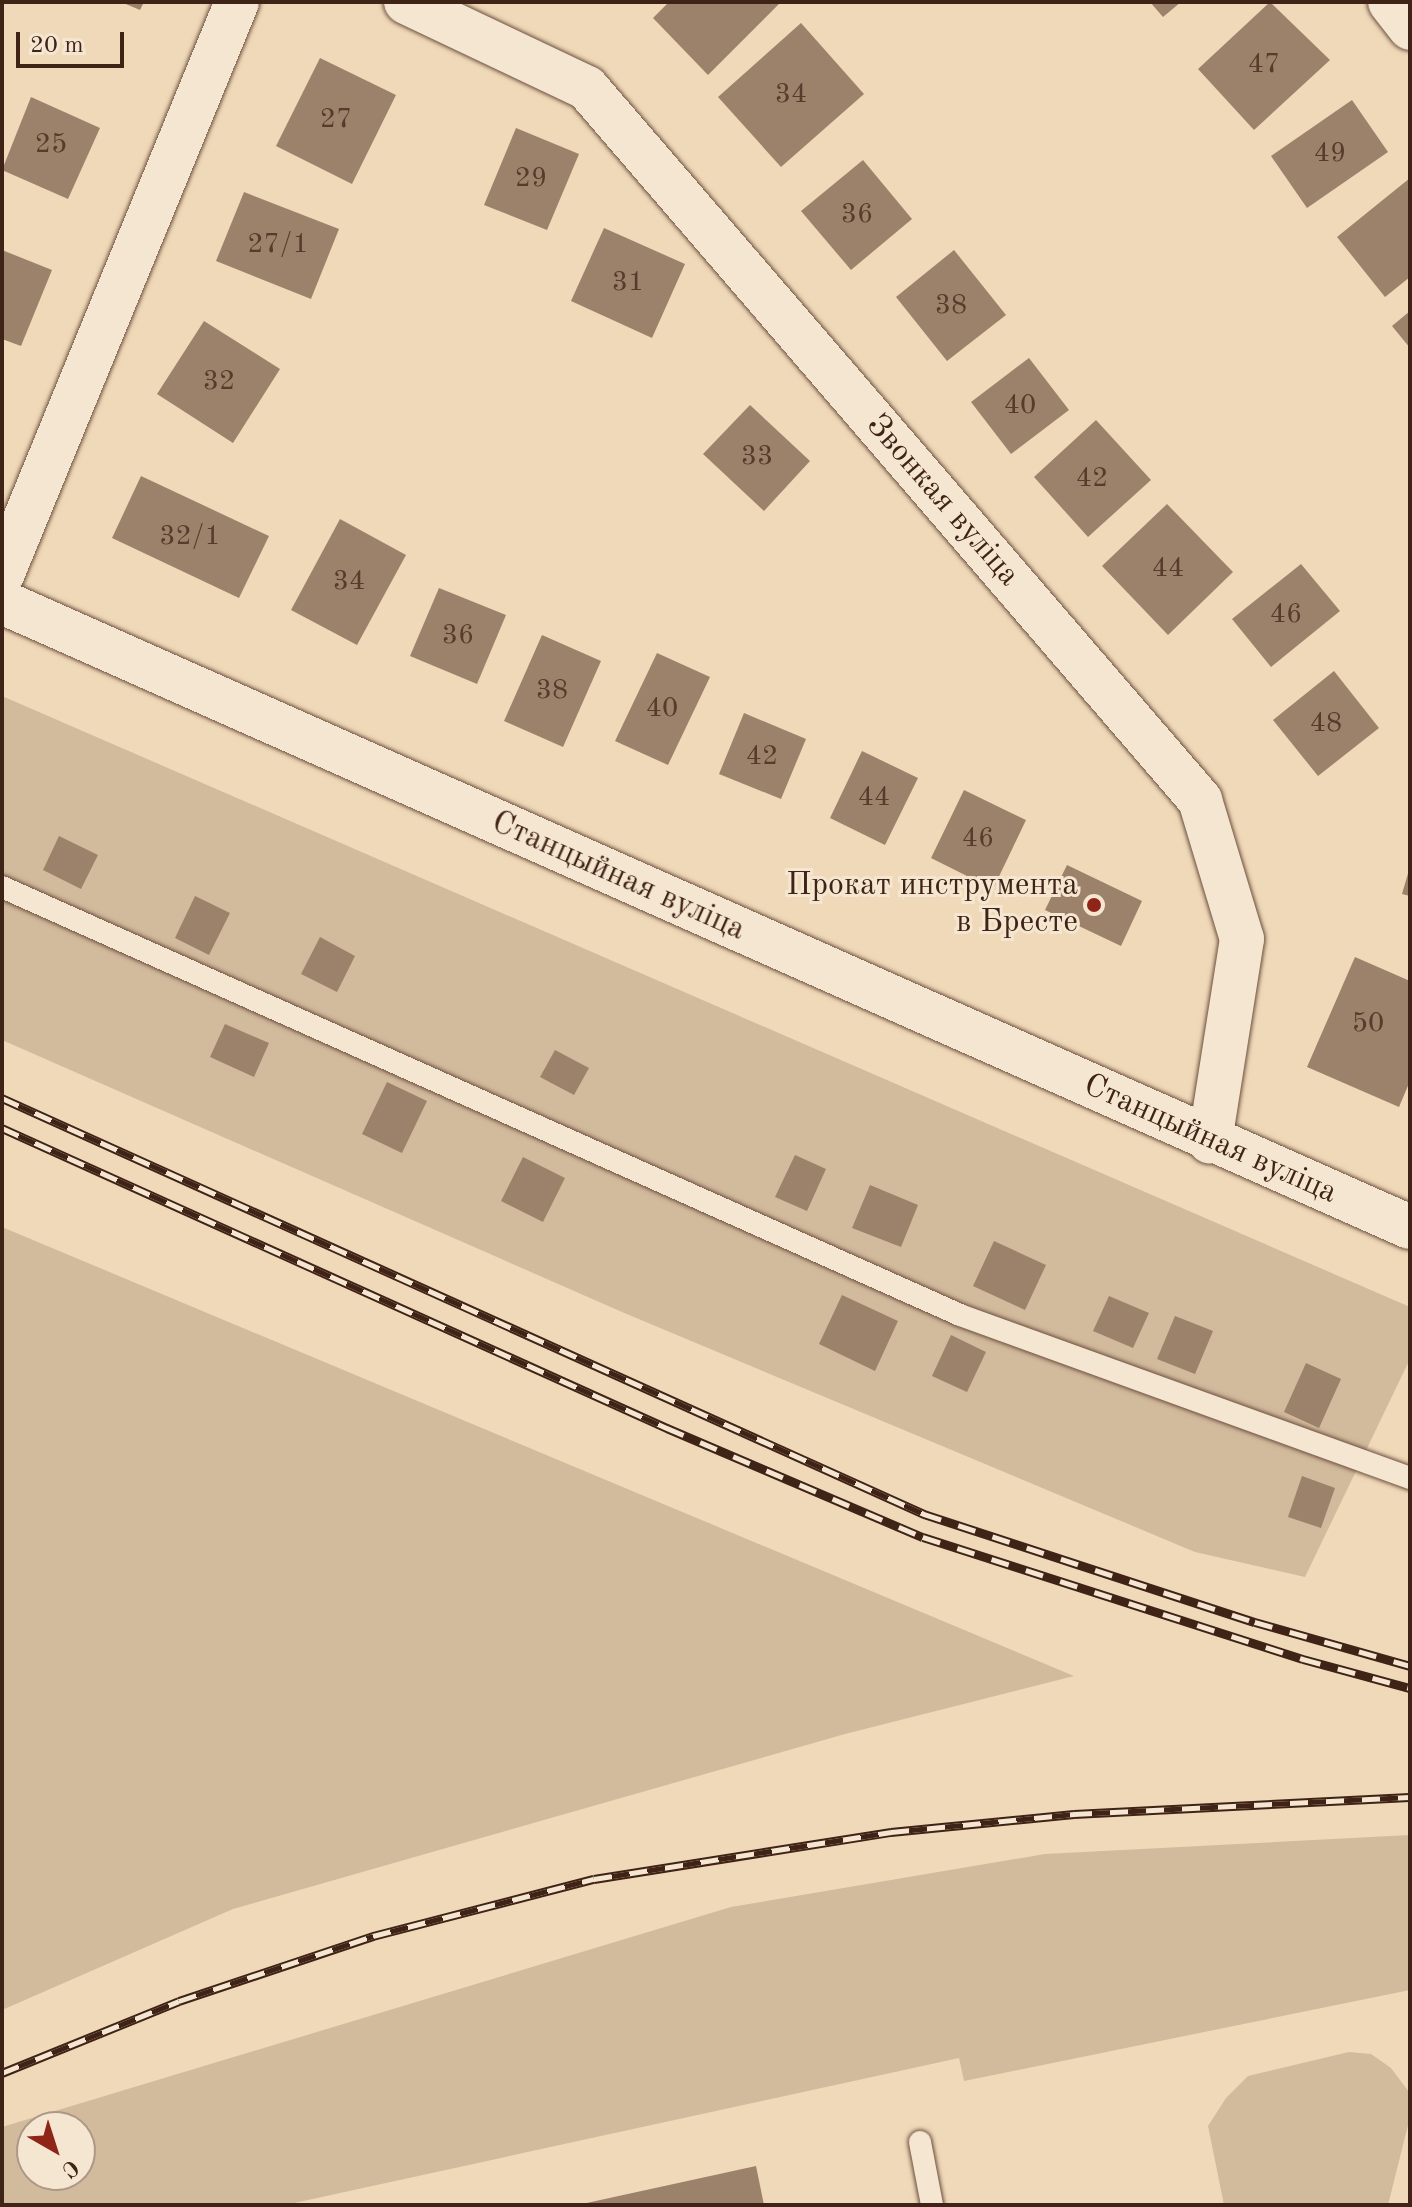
<!DOCTYPE html>
<meta charset="utf-8">
<style>
body{margin:0}
#map{position:relative;width:1412px;height:2207px;overflow:hidden;background:#f0d9b8;font-family:"Old Standard TT",serif}
div>[style]{position:absolute}
.green>*{inset:0;background:#d2ba9d}
.building>*{inset:0;background:#9c826b}
.roads{filter:drop-shadow(0 0 2px #6c503f) drop-shadow(0 0 2px #6c503f)}
.lane>*{height:22px;margin:-11px;padding:0 11px;transform-origin:11px;border-radius:11px;background:#f5e6d1}
.street>*{height:44px;margin:-22px;padding:0 22px;transform-origin:22px;border-radius:22px;background:#f5e6d1}
.rail>*{height:9px;margin-top:-4.5px;transform-origin:0;background:repeating-linear-gradient(90deg,#f5e6d1 0 18px,#402317 0 36px);box-sizing:border-box;border-block:2px solid #402317}
.dots>*{width:22px;height:22px;translate:-50% -50%;box-sizing:border-box;border:4px solid #f5e6d1;border-radius:50%}
span{translate:-50% -50%;white-space:nowrap;text-align:center;line-height:1.15;-webkit-text-stroke:6px #f5e6d1;paint-order:stroke}
.number-label{font-size:28px;color:#573b2c}
.number-label span{-webkit-text-stroke-width:0}
.street-label{font-size:32px;color:#402317}
.poi-label{font-size:32px;color:#402317}
.right{translate:-100% -50%;text-align:right}
.frame{position:absolute;inset:0;border:4px solid #402317;pointer-events:none}
.north{position:absolute;left:16px;top:2111px;width:80px;height:80px;box-sizing:border-box;background:#f5e6d1;border:2px solid #ad9887;border-radius:50%;rotate:141deg;font-size:22px;font-weight:700;line-height:32px;text-align:center;color:#402317}
.north::after{content:'';display:block;margin:auto;width:28px;height:36px;background:#8f2418;clip-path:polygon(50% 0,100% 100%,50% 72%,0 100%)}
.scale{position:absolute;left:16px;top:32px;width:108px;height:36px;box-sizing:border-box;border:4px solid #402317;border-top:0;padding-left:10px;font-size:24px;line-height:28px;white-space:nowrap;color:#402317;-webkit-text-stroke:6px #f5e6d1;paint-order:stroke}
</style>
<div id="map">
<div class="green">
<i style="clip-path:polygon(2px 696px,1410px 1307px,1410px 1359px,1305px 1577px,1195px 1552px,622px 1312px,2px 1040px)"></i>
<i style="clip-path:polygon(2px 1227px,1074px 1676px,845px 1734px,233px 1909px,2px 2010px)"></i>
<i style="clip-path:polygon(evenodd,1410px 1835px,1410px 1990px,964px 2081px,959px 2058px,285px 2205px,2px 2205px,2px 2127px,731px 1907px,1045px 1854px,1410px 1835px,80px 2127px,80px 2175px,32px 2175px,32px 2127px,80px 2127px)"></i>
<i style="clip-path:polygon(1349px 2052px,1371px 2054px,1391px 2068px,1409px 2092px,1409px 2121px,1388px 2205px,1224px 2205px,1208px 2126px,1226px 2098px,1248px 2076px)"></i>
</div>
<div class="building">
<i style="clip-path:polygon(121px 2px,144px 2px,140px 10px)"></i>
<i style="clip-path:polygon(669px 2px,781px 2px,708px 75px,653px 18px)"></i>
<i style="clip-path:polygon(1150px 2px,1181px 2px,1163px 17px)"></i>
<i style="clip-path:polygon(1270px 2px,1330px 60px,1254px 130px,1198px 69px)"></i>
<i style="clip-path:polygon(801px 23px,864px 94px,781px 167px,718px 97px)"></i>
<i style="clip-path:polygon(320px 58px,396px 95px,352px 184px,276px 146px)"></i>
<i style="clip-path:polygon(31px 97px,100px 128px,68px 199px,2px 170px)"></i>
<i style="clip-path:polygon(1352px 100px,1388px 152px,1307px 208px,1271px 156px)"></i>
<i style="clip-path:polygon(516px 128px,579px 154px,547px 230px,484px 205px)"></i>
<i style="clip-path:polygon(863px 160px,912px 219px,851px 270px,801px 211px)"></i>
<i style="clip-path:polygon(1410px 178px,1410px 277px,1385px 297px,1337px 237px)"></i>
<i style="clip-path:polygon(244px 192px,339px 229px,311px 299px,216px 261px)"></i>
<i style="clip-path:polygon(604px 228px,685px 264px,652px 338px,571px 301px)"></i>
<i style="clip-path:polygon(2px 250px,52px 270px,21px 346px,2px 339px)"></i>
<i style="clip-path:polygon(954px 250px,1006px 315px,947px 361px,896px 297px)"></i>
<i style="clip-path:polygon(1410px 311px,1410px 348px,1392px 326px)"></i>
<i style="clip-path:polygon(204px 321px,280px 369px,233px 443px,157px 394px)"></i>
<i style="clip-path:polygon(1029px 358px,1069px 410px,1011px 454px,971px 402px)"></i>
<i style="clip-path:polygon(750px 405px,810px 461px,764px 511px,703px 454px)"></i>
<i style="clip-path:polygon(1096px 420px,1151px 480px,1088px 537px,1034px 477px)"></i>
<i style="clip-path:polygon(141px 476px,269px 536px,239px 598px,112px 538px)"></i>
<i style="clip-path:polygon(1167px 504px,1233px 572px,1168px 635px,1102px 566px)"></i>
<i style="clip-path:polygon(340px 519px,406px 555px,357px 645px,291px 610px)"></i>
<i style="clip-path:polygon(1301px 564px,1340px 611px,1271px 667px,1232px 619px)"></i>
<i style="clip-path:polygon(439px 588px,506px 615px,477px 684px,410px 656px)"></i>
<i style="clip-path:polygon(542px 635px,601px 661px,563px 747px,504px 721px)"></i>
<i style="clip-path:polygon(657px 653px,710px 677px,668px 765px,615px 741px)"></i>
<i style="clip-path:polygon(1334px 671px,1379px 728px,1318px 776px,1273px 720px)"></i>
<i style="clip-path:polygon(744px 713px,806px 739px,781px 799px,719px 774px)"></i>
<i style="clip-path:polygon(862px 751px,918px 778px,885px 845px,830px 818px)"></i>
<i style="clip-path:polygon(964px 790px,1026px 820px,993px 889px,931px 858px)"></i>
<i style="clip-path:polygon(59px 836px,98px 855px,81px 889px,43px 870px)"></i>
<i style="clip-path:polygon(1067px 865px,1142px 901px,1121px 946px,1045px 910px)"></i>
<i style="clip-path:polygon(1409px 870px,1410px 870px,1410px 896px,1402px 894px)"></i>
<i style="clip-path:polygon(195px 896px,230px 913px,209px 955px,175px 938px)"></i>
<i style="clip-path:polygon(320px 937px,355px 956px,337px 992px,301px 974px)"></i>
<i style="clip-path:polygon(1355px 957px,1410px 981px,1410px 1081px,1399px 1107px,1307px 1067px)"></i>
<i style="clip-path:polygon(225px 1024px,269px 1043px,254px 1077px,210px 1057px)"></i>
<i style="clip-path:polygon(555px 1050px,589px 1068px,574px 1095px,540px 1077px)"></i>
<i style="clip-path:polygon(387px 1082px,427px 1101px,402px 1153px,362px 1134px)"></i>
<i style="clip-path:polygon(795px 1155px,826px 1169px,807px 1211px,775px 1197px)"></i>
<i style="clip-path:polygon(523px 1157px,565px 1178px,543px 1222px,501px 1201px)"></i>
<i style="clip-path:polygon(870px 1185px,918px 1205px,901px 1247px,852px 1228px)"></i>
<i style="clip-path:polygon(994px 1241px,1046px 1265px,1025px 1310px,973px 1286px)"></i>
<i style="clip-path:polygon(842px 1295px,898px 1321px,875px 1371px,819px 1344px)"></i>
<i style="clip-path:polygon(1109px 1296px,1149px 1313px,1133px 1348px,1093px 1331px)"></i>
<i style="clip-path:polygon(1175px 1316px,1213px 1331px,1195px 1374px,1157px 1359px)"></i>
<i style="clip-path:polygon(951px 1335px,986px 1352px,967px 1392px,932px 1376px)"></i>
<i style="clip-path:polygon(1306px 1363px,1341px 1379px,1319px 1428px,1284px 1412px)"></i>
<i style="clip-path:polygon(1302px 1476px,1335px 1488px,1321px 1528px,1288px 1517px)"></i>
<i style="clip-path:polygon(756px 2166px,764px 2205px,582px 2205px,582px 2204px)"></i>
</div>
<div class="roads">
<div class="lane">
<i style="left:2px;top:887px;width:1049px;rotate:24.07deg"></i>
<i style="left:960px;top:1315px;width:479px;rotate:19.9deg"></i>
<i style="left:920px;top:2142px;width:64px;rotate:79.2deg"></i>
</div>
<div class="street">
<i style="left:406px;top:2px;width:200px;rotate:25.4deg"></i>
<i style="left:587px;top:88px;width:940px;rotate:49.27deg"></i>
<i style="left:1200px;top:800px;width:145px;rotate:73.2deg"></i>
<i style="left:1242px;top:939px;width:205px;rotate:99deg"></i>
<i style="left:1390px;top:2px;width:33px;rotate:52deg"></i>
<i style="left:2px;top:575px;width:619px;rotate:-67.7deg"></i>
<i style="left:2px;top:602px;width:1540px;rotate:23.94deg"></i>
</div>
</div>
<div class="rail">
<i style="left:2px;top:1098px;width:1012px;rotate:24.28deg"></i>
<i style="left:924px;top:1514px;width:348px;rotate:18.1deg"></i>
<i style="left:1255px;top:1622px;width:161px;rotate:15.8deg"></i>
<i style="left:2px;top:1128px;width:730px;rotate:24.28deg"></i>
<i style="left:667px;top:1428px;width:278px;rotate:23.1deg"></i>
<i style="left:923px;top:1537px;width:399px;rotate:17.8deg"></i>
<i style="left:1303px;top:1659px;width:111px;rotate:15.2deg"></i>
<i style="left:2px;top:2073px;width:191px;rotate:-22.1deg"></i>
<i style="left:179px;top:2001px;width:205px;rotate:-18.5deg"></i>
<i style="left:373px;top:1936px;width:228px;rotate:-14.5deg"></i>
<i style="left:594px;top:1879px;width:301px;rotate:-9deg"></i>
<i style="left:891px;top:1832px;width:184px;rotate:-5.6deg"></i>
<i style="left:1074px;top:1814px;width:336px;rotate:-2.9deg"></i>
</div>
<div class="dots">
<i style="left:1094px;top:905px;background:#8f2418"></i>
</div>
<div class="number-label">
<span style="left:1264px;top:65px">47</span>
<span style="left:791px;top:95px">34</span>
<span style="left:336px;top:120px">27</span>
<span style="left:51px;top:145px">25</span>
<span style="left:1330px;top:154px">49</span>
<span style="left:531px;top:179px">29</span>
<span style="left:857px;top:215px">36</span>
<span style="left:278px;top:245px">27/1</span>
<span style="left:628px;top:283px">31</span>
<span style="left:951px;top:306px">38</span>
<span style="left:219px;top:382px">32</span>
<span style="left:1020px;top:406px">40</span>
<span style="left:757px;top:457px">33</span>
<span style="left:1092px;top:479px">42</span>
<span style="left:190px;top:537px">32/1</span>
<span style="left:1168px;top:569px">44</span>
<span style="left:349px;top:582px">34</span>
<span style="left:1286px;top:615px">46</span>
<span style="left:458px;top:636px">36</span>
<span style="left:552px;top:691px">38</span>
<span style="left:662px;top:709px">40</span>
<span style="left:1326px;top:724px">48</span>
<span style="left:762px;top:757px">42</span>
<span style="left:874px;top:798px">44</span>
<span style="left:978px;top:839px">46</span>
<span style="left:1368px;top:1024px">50</span>
</div>
<div class="street-label">
<span style="left:942px;top:501px;rotate:49deg">Звонкая вуліца</span>
<span style="left:618px;top:877px;rotate:24deg">Станцыйная вуліца</span>
<span style="left:1210px;top:1140px;rotate:24deg">Станцыйная вуліца</span>
</div>
<div class="poi-label">
<span class="right" style="left:1078px;top:905px">Прокат инструмента<br>в Бресте</span>
</div>
<div class="frame"></div>
<div class="north">С</div>
<div class="scale">20 m</div>
</div>
